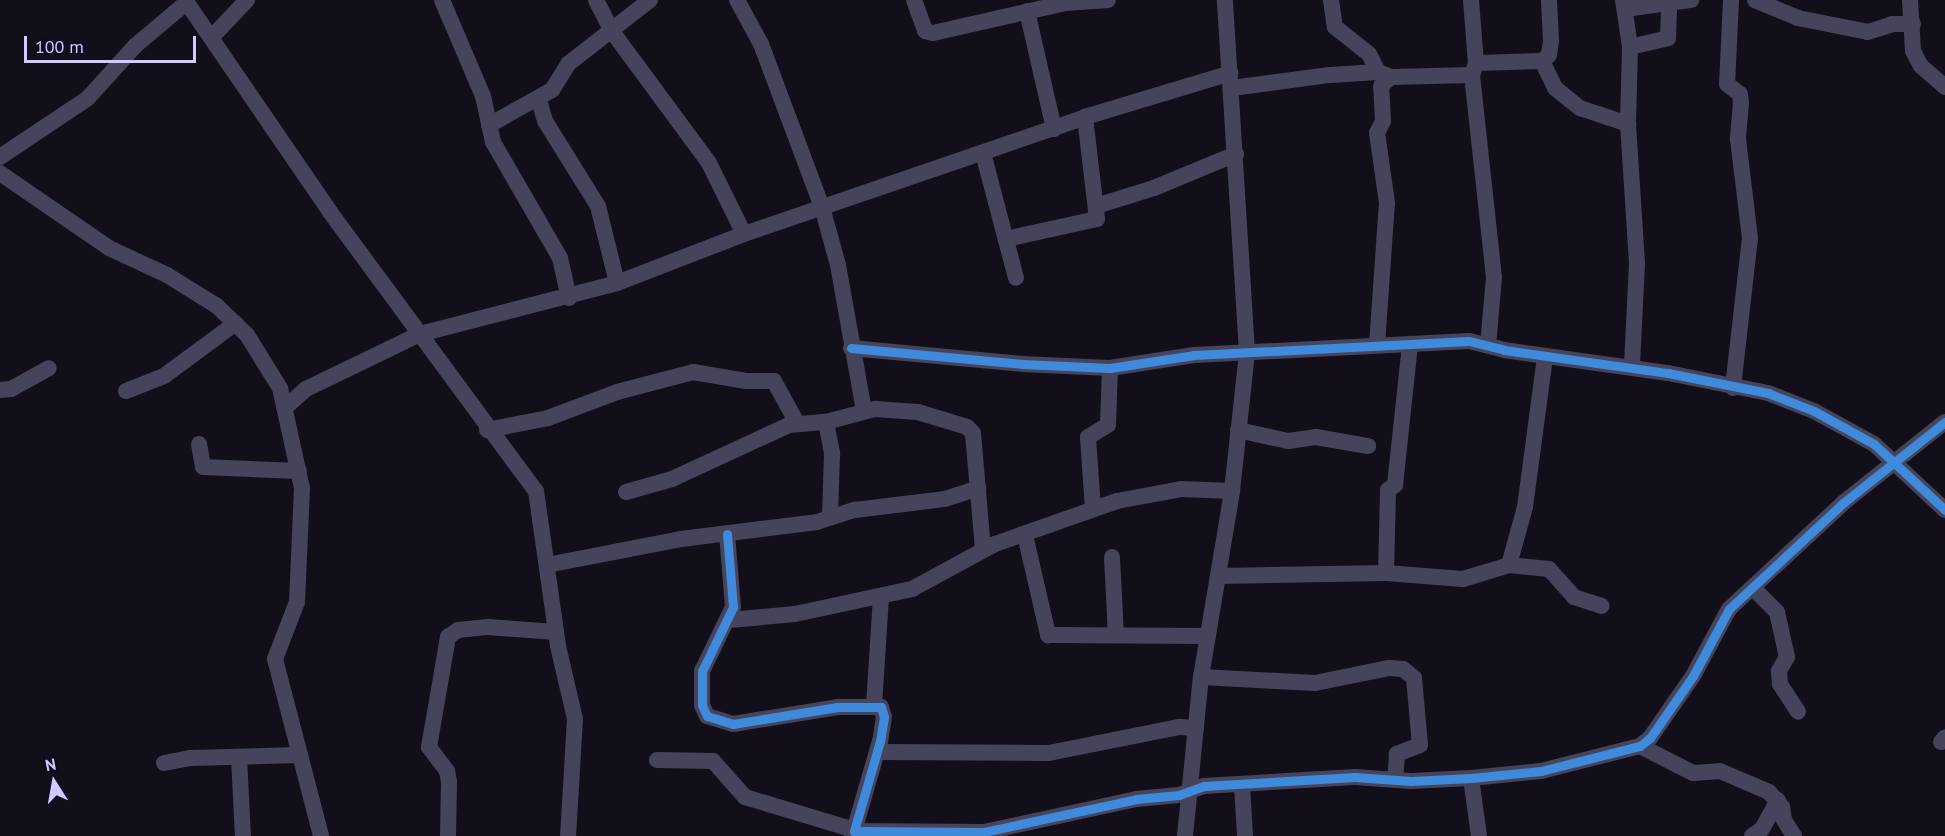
<!DOCTYPE html>
<style>
body{margin:0}
#map{position:relative;width:1945px;height:836px;overflow:hidden;background:#120f1a;font-family:"PT Sans",sans-serif}
div>[style]{position:absolute}
.minor>*{height:16px;margin:-8px;padding:0 8px;transform-origin:8px;border-radius:8px;background:#45445b}
.cycleway>*{height:9px;margin:-4.5px;padding:0 4.5px;transform-origin:4.5px;border-radius:4.5px;background:#408adc}
span{translate:-50% -50%;white-space:nowrap;text-align:center;line-height:1.15;-webkit-text-stroke:4.5px #0f0b1f;paint-order:stroke}
.north{position:absolute;left:24px;top:752px;width:60px;height:60px;-webkit-text-stroke:4px #0f0b1f;paint-order:stroke;rotate:349deg;font-size:16px;font-weight:700;line-height:24px;text-align:center;color:#d1c9ff}
.north::after{content:'';display:block;margin:auto;width:21px;height:27px;background:#d1c9ff;clip-path:polygon(50% 0,100% 100%,50% 72%,0 100%)}
.scale{position:absolute;left:24px;top:36px;width:172px;height:27px;box-sizing:border-box;border:3px solid #d1c9ff;border-top:0;padding-left:8px;font-size:18px;line-height:21px;white-space:nowrap;color:#d1c9ff;-webkit-text-stroke:4px #0f0b1f;paint-order:stroke}
</style>
<div id="map">
<div class="minor">
<i style="left:185px;top:0;width:257px;rotate:55.6deg"></i>
<i style="left:330px;top:212px;width:347px;rotate:53.6deg"></i>
<i style="left:536px;top:491px;width:157px;rotate:81.9deg"></i>
<i style="left:558px;top:646px;width:75px;rotate:76.9deg"></i>
<i style="left:575px;top:719px;width:117px;rotate:93.4deg"></i>
<i style="left:442px;top:0;width:104px;rotate:66.9deg"></i>
<i style="left:483px;top:96px;width:47px;rotate:77.7deg"></i>
<i style="left:493px;top:142px;width:134px;rotate:60deg"></i>
<i style="left:560px;top:258px;width:41px;rotate:77.3deg"></i>
<i style="left:596px;top:0;width:34px;rotate:63deg"></i>
<i style="left:611px;top:30px;width:165px;rotate:53.6deg"></i>
<i style="left:709px;top:163px;width:79px;rotate:63.8deg"></i>
<i style="left:737px;top:0;width:50px;rotate:61.4deg"></i>
<i style="left:761px;top:44px;width:174px;rotate:69.5deg"></i>
<i style="left:822px;top:207px;width:60px;rotate:74.6deg"></i>
<i style="left:838px;top:265px;width:148px;rotate:79.9deg"></i>
<i style="left:914px;top:0;width:33px;rotate:70deg"></i>
<i style="left:925px;top:31px;width:8px;rotate:14deg"></i>
<i style="left:933px;top:33px;width:135px;rotate:-12.8deg"></i>
<i style="left:1065px;top:3px;width:43px;rotate:-4deg"></i>
<i style="left:1331px;top:0;width:27px;rotate:82deg"></i>
<i style="left:1335px;top:27px;width:43px;rotate:38.5deg"></i>
<i style="left:1369px;top:54px;width:20px;rotate:63deg"></i>
<i style="left:1471px;top:0;width:63px;rotate:85.5deg"></i>
<i style="left:1476px;top:63px;width:13px;rotate:108deg"></i>
<i style="left:1472px;top:75px;width:203px;rotate:83.8deg"></i>
<i style="left:1494px;top:277px;width:68px;rotate:95deg"></i>
<i style="left:1623px;top:0;width:48px;rotate:81.5deg"></i>
<i style="left:1630px;top:47px;width:77px;rotate:91.5deg"></i>
<i style="left:1628px;top:124px;width:139px;rotate:86.3deg"></i>
<i style="left:1637px;top:263px;width:104px;rotate:92.8deg"></i>
<i style="left:1731px;top:0;width:84px;rotate:92.7deg"></i>
<i style="left:1727px;top:84px;width:16px;rotate:38deg"></i>
<i style="left:1740px;top:94px;width:9px;rotate:84deg"></i>
<i style="left:1741px;top:103px;width:36px;rotate:95deg"></i>
<i style="left:1738px;top:139px;width:100px;rotate:83.1deg"></i>
<i style="left:1750px;top:238px;width:151px;rotate:96.5deg"></i>
<i style="left:1755px;top:0;width:47px;rotate:22.7deg"></i>
<i style="left:1798px;top:18px;width:71px;rotate:11.3deg"></i>
<i style="left:1868px;top:32px;width:25px;rotate:-18deg"></i>
<i style="left:1892px;top:24px;width:21px"></i>
<i style="left:1910px;top:0;width:51px;rotate:86.6deg"></i>
<i style="left:1913px;top:51px;width:17px;rotate:62deg"></i>
<i style="left:1921px;top:66px;width:32px;rotate:41deg"></i>
<i style="left:1625px;top:9px;width:67px;rotate:-7.8deg"></i>
<i style="left:1027px;top:11px;width:121px;rotate:77.1deg"></i>
<i style="left:212px;top:37px;width:51px;rotate:-46.6deg"></i>
<i style="left:1630px;top:47px;width:39px;rotate:-13deg"></i>
<i style="left:1668px;top:38px;width:34px;rotate:-88deg"></i>
<i style="left:1542px;top:61px;width:30px;rotate:64deg"></i>
<i style="left:1555px;top:88px;width:32px;rotate:39deg"></i>
<i style="left:1580px;top:108px;width:51px;rotate:18.4deg"></i>
<i style="left:1476px;top:63px;width:66px;rotate:-1.7deg"></i>
<i style="left:1542px;top:61px;width:9px;rotate:-41deg"></i>
<i style="left:1549px;top:55px;width:14px;rotate:-82deg"></i>
<i style="left:1551px;top:41px;width:41px;rotate:-92.8deg"></i>
<i style="left:1232px;top:88px;width:99px;rotate:-7.6deg"></i>
<i style="left:1330px;top:75px;width:48px;rotate:-3.6deg"></i>
<i style="left:1378px;top:72px;width:14px;rotate:21deg"></i>
<i style="left:539px;top:100px;width:22px;rotate:74deg"></i>
<i style="left:545px;top:121px;width:100px;rotate:58.1deg"></i>
<i style="left:598px;top:206px;width:79px;rotate:76.1deg"></i>
<i style="left:489px;top:125px;width:72px;rotate:-29.1deg"></i>
<i style="left:552px;top:90px;width:31px;rotate:-58deg"></i>
<i style="left:568px;top:64px;width:104px;rotate:-38deg"></i>
<i style="left:983px;top:153px;width:129px;rotate:75.2deg"></i>
<i style="left:0;top:157px;width:106px;rotate:-33.8deg"></i>
<i style="left:88px;top:98px;width:70px;rotate:-47.9deg"></i>
<i style="left:135px;top:46px;width:68px;rotate:-40.2deg"></i>
<i style="left:0;top:173px;width:132px;rotate:34.5deg"></i>
<i style="left:109px;top:248px;width:64px;rotate:25deg"></i>
<i style="left:167px;top:275px;width:59px;rotate:31.8deg"></i>
<i style="left:217px;top:306px;width:42px;rotate:44deg"></i>
<i style="left:247px;top:335px;width:62px;rotate:58.1deg"></i>
<i style="left:280px;top:388px;width:102px;rotate:77.6deg"></i>
<i style="left:302px;top:488px;width:114px;rotate:92.5deg"></i>
<i style="left:297px;top:602px;width:61px;rotate:111.1deg"></i>
<i style="left:275px;top:659px;width:183px;rotate:75.4deg"></i>
<i style="left:1096px;top:206px;width:61px;rotate:-17.2deg"></i>
<i style="left:1154px;top:188px;width:89px;rotate:-22.5deg"></i>
<i style="left:1006px;top:239px;width:93px;rotate:-12.4deg"></i>
<i style="left:1097px;top:219px;width:103px;rotate:-96.7deg"></i>
<i style="left:1377px;top:345px;width:142px;rotate:-86deg"></i>
<i style="left:1387px;top:203px;width:71px;rotate:-98.1deg"></i>
<i style="left:1377px;top:133px;width:13px;rotate:-63deg"></i>
<i style="left:1383px;top:121px;width:35px;rotate:-93deg"></i>
<i style="left:1381px;top:86px;width:13px;rotate:-42deg"></i>
<i style="left:1391px;top:77px;width:81px;rotate:-1.4deg"></i>
<i style="left:851px;top:348px;width:172px;rotate:5.3deg"></i>
<i style="left:1022px;top:364px;width:88px;rotate:2.6deg"></i>
<i style="left:1110px;top:368px;width:85px;rotate:-8.8deg"></i>
<i style="left:1194px;top:355px;width:275px;rotate:-2.9deg"></i>
<i style="left:1469px;top:341px;width:36px;rotate:14deg"></i>
<i style="left:1504px;top:350px;width:166px;rotate:8deg"></i>
<i style="left:1668px;top:373px;width:102px;rotate:11.3deg"></i>
<i style="left:1768px;top:393px;width:49px;rotate:21.4deg"></i>
<i style="left:1814px;top:411px;width:68px;rotate:28.8deg"></i>
<i style="left:1874px;top:444px;width:97px;rotate:42.9deg"></i>
<i style="left:0;top:390px;width:11px;rotate:-5deg"></i>
<i style="left:11px;top:389px;width:43px;rotate:-28.9deg"></i>
<i style="left:126px;top:391px;width:41px;rotate:-21.5deg"></i>
<i style="left:164px;top:376px;width:89px;rotate:-36.4deg"></i>
<i style="left:287px;top:406px;width:25px;rotate:-42deg"></i>
<i style="left:306px;top:389px;width:127px;rotate:-25.8deg"></i>
<i style="left:420px;top:334px;width:203px;rotate:-14.5deg"></i>
<i style="left:617px;top:283px;width:136px;rotate:-21.1deg"></i>
<i style="left:744px;top:234px;width:361px;rotate:-18.9deg"></i>
<i style="left:1085px;top:117px;width:152px;rotate:-16.8deg"></i>
<i style="left:826px;top:422px;width:33px;rotate:79deg"></i>
<i style="left:832px;top:454px;width:63px;rotate:91.8deg"></i>
<i style="left:487px;top:430px;width:62px;rotate:-11.1deg"></i>
<i style="left:548px;top:418px;width:74px;rotate:-20.6deg"></i>
<i style="left:617px;top:392px;width:79px;rotate:-14.7deg"></i>
<i style="left:693px;top:372px;width:54px;rotate:9.6deg"></i>
<i style="left:746px;top:381px;width:28px"></i>
<i style="left:774px;top:381px;width:48px;rotate:61.3deg"></i>
<i style="left:1238px;top:430px;width:51px;rotate:12.4deg"></i>
<i style="left:1288px;top:441px;width:28px;rotate:-8deg"></i>
<i style="left:1316px;top:437px;width:53px;rotate:9.8deg"></i>
<i style="left:199px;top:444px;width:23px;rotate:80deg"></i>
<i style="left:203px;top:467px;width:96px;rotate:2.4deg"></i>
<i style="left:626px;top:492px;width:48px;rotate:-15.8deg"></i>
<i style="left:672px;top:479px;width:129px;rotate:-24.8deg"></i>
<i style="left:789px;top:425px;width:37px;rotate:-5deg"></i>
<i style="left:826px;top:422px;width:51px;rotate:-14.9deg"></i>
<i style="left:875px;top:409px;width:43px;rotate:4deg"></i>
<i style="left:918px;top:412px;width:51px;rotate:17deg"></i>
<i style="left:967px;top:427px;width:8px;rotate:45deg"></i>
<i style="left:973px;top:433px;width:117px;rotate:85.1deg"></i>
<i style="left:1093px;top:509px;width:72px;rotate:-94deg"></i>
<i style="left:1088px;top:437px;width:23px;rotate:-31deg"></i>
<i style="left:1108px;top:425px;width:57px;rotate:-88deg"></i>
<i style="left:727px;top:534px;width:73px;rotate:85.3deg"></i>
<i style="left:733px;top:607px;width:71px;rotate:115.8deg"></i>
<i style="left:702px;top:671px;width:34px;rotate:90deg"></i>
<i style="left:702px;top:705px;width:12px;rotate:66deg"></i>
<i style="left:707px;top:716px;width:27px;rotate:17deg"></i>
<i style="left:733px;top:724px;width:106px;rotate:-9.2deg"></i>
<i style="left:838px;top:707px;width:43px"></i>
<i style="left:881px;top:707px;width:10px;rotate:73deg"></i>
<i style="left:884px;top:717px;width:24px;rotate:99deg"></i>
<i style="left:880px;top:741px;width:94px;rotate:106.1deg"></i>
<i style="left:854px;top:831px;width:130px;rotate:0.4deg"></i>
<i style="left:984px;top:832px;width:156px;rotate:-12.2deg"></i>
<i style="left:1136px;top:799px;width:43px;rotate:-5.3deg"></i>
<i style="left:1179px;top:795px;width:27px;rotate:-20deg"></i>
<i style="left:1204px;top:786px;width:151px;rotate:-3.4deg"></i>
<i style="left:1355px;top:777px;width:56px;rotate:4.1deg"></i>
<i style="left:1411px;top:781px;width:60px;rotate:-2.9deg"></i>
<i style="left:1471px;top:778px;width:70px;rotate:-5.7deg"></i>
<i style="left:1541px;top:771px;width:102px;rotate:-14.2deg"></i>
<i style="left:1640px;top:746px;width:13px;rotate:-39deg"></i>
<i style="left:1650px;top:738px;width:75px;rotate:-55.3deg"></i>
<i style="left:1693px;top:676px;width:76px;rotate:-61.8deg"></i>
<i style="left:1729px;top:609px;width:156px;rotate:-42.9deg"></i>
<i style="left:1843px;top:503px;width:130px;rotate:-38.5deg"></i>
<i style="left:1025px;top:535px;width:103px;rotate:77deg"></i>
<i style="left:1048px;top:635px;width:160px;rotate:0.4deg"></i>
<i style="left:1112px;top:557px;width:78px;rotate:87.1deg"></i>
<i style="left:547px;top:565px;width:136px;rotate:-11deg"></i>
<i style="left:681px;top:539px;width:137px;rotate:-7.1deg"></i>
<i style="left:817px;top:522px;width:40px;rotate:-18deg"></i>
<i style="left:855px;top:510px;width:91px;rotate:-7deg"></i>
<i style="left:945px;top:499px;width:35px;rotate:-18deg"></i>
<i style="left:1509px;top:565px;width:40px;rotate:5.7deg"></i>
<i style="left:1549px;top:569px;width:38px;rotate:48deg"></i>
<i style="left:1574px;top:597px;width:29px;rotate:18deg"></i>
<i style="left:1386px;top:573px;width:83px;rotate:-88.6deg"></i>
<i style="left:1388px;top:490px;width:9px;rotate:-36deg"></i>
<i style="left:1395px;top:485px;width:142px;rotate:-83.9deg"></i>
<i style="left:1219px;top:576px;width:167px;rotate:-1deg"></i>
<i style="left:1386px;top:573px;width:77px;rotate:4.5deg"></i>
<i style="left:1463px;top:579px;width:48px;rotate:-16.9deg"></i>
<i style="left:1509px;top:565px;width:60px;rotate:-74.6deg"></i>
<i style="left:1525px;top:507px;width:151px;rotate:-82.4deg"></i>
<i style="left:1753px;top:588px;width:34px;rotate:45deg"></i>
<i style="left:1777px;top:612px;width:46px;rotate:77.5deg"></i>
<i style="left:1787px;top:657px;width:16px;rotate:120deg"></i>
<i style="left:1779px;top:671px;width:13px;rotate:86deg"></i>
<i style="left:1780px;top:684px;width:33px;rotate:57deg"></i>
<i style="left:730px;top:620px;width:65px;rotate:-5.3deg"></i>
<i style="left:795px;top:614px;width:120px;rotate:-12.1deg"></i>
<i style="left:912px;top:589px;width:94px;rotate:-28.5deg"></i>
<i style="left:995px;top:544px;width:129px;rotate:-19.4deg"></i>
<i style="left:1117px;top:501px;width:65px;rotate:-10.6deg"></i>
<i style="left:1181px;top:489px;width:51px;rotate:2.2deg"></i>
<i style="left:1201px;top:677px;width:114px;rotate:3deg"></i>
<i style="left:1315px;top:683px;width:76px;rotate:-11.5deg"></i>
<i style="left:1389px;top:668px;width:14px;rotate:4deg"></i>
<i style="left:1403px;top:669px;width:14px;rotate:39deg"></i>
<i style="left:1414px;top:678px;width:67px;rotate:84.9deg"></i>
<i style="left:1420px;top:745px;width:25px;rotate:159deg"></i>
<i style="left:1397px;top:754px;width:26px;rotate:94deg"></i>
<i style="left:874px;top:705px;width:107px;rotate:-86.3deg"></i>
<i style="left:1941px;top:742px;width:6px;rotate:-51deg"></i>
<i style="left:1640px;top:746px;width:59px;rotate:27deg"></i>
<i style="left:1693px;top:773px;width:27px;rotate:-4deg"></i>
<i style="left:1720px;top:771px;width:53px;rotate:23.2deg"></i>
<i style="left:1769px;top:792px;width:20px;rotate:49deg"></i>
<i style="left:1782px;top:807px;width:13px;rotate:81deg"></i>
<i style="left:1784px;top:820px;width:19px;rotate:58deg"></i>
<i style="left:877px;top:752px;width:172px;rotate:0.3deg"></i>
<i style="left:1049px;top:753px;width:133px;rotate:-11.3deg"></i>
<i style="left:1179px;top:727px;width:17px;rotate:3deg"></i>
<i style="left:239px;top:758px;width:78px;rotate:87.1deg"></i>
<i style="left:657px;top:760px;width:56px;rotate:1deg"></i>
<i style="left:713px;top:761px;width:48px;rotate:48.4deg"></i>
<i style="left:745px;top:797px;width:108px;rotate:16.8deg"></i>
<i style="left:848px;top:828px;width:13px;rotate:39deg"></i>
<i style="left:164px;top:763px;width:26px;rotate:-11deg"></i>
<i style="left:190px;top:758px;width:110px;rotate:-1.6deg"></i>
<i style="left:1471px;top:778px;width:59px;rotate:82.1deg"></i>
<i style="left:1242px;top:785px;width:51px;rotate:86.6deg"></i>
<i style="left:448px;top:836px;width:54px;rotate:-88.9deg"></i>
<i style="left:449px;top:782px;width:11px;rotate:-100deg"></i>
<i style="left:447px;top:771px;width:30px;rotate:-127deg"></i>
<i style="left:429px;top:747px;width:112px;rotate:-80.2deg"></i>
<i style="left:448px;top:637px;width:12px;rotate:-35deg"></i>
<i style="left:458px;top:630px;width:30px;rotate:-6deg"></i>
<i style="left:488px;top:627px;width:68px;rotate:4.2deg"></i>
<i style="left:1185px;top:836px;width:160px;rotate:-84.3deg"></i>
<i style="left:1201px;top:677px;width:189px;rotate:-80.5deg"></i>
<i style="left:1232px;top:491px;width:140px;rotate:-83.8deg"></i>
<i style="left:1247px;top:352px;width:353px;rotate:-93.6deg"></i>
<i style="left:1752px;top:836px;width:12px;rotate:-35deg"></i>
<i style="left:1762px;top:829px;width:33px;rotate:-61deg"></i>
</div>
<div class="cycleway">
<i style="left:851px;top:348px;width:172px;rotate:5.3deg"></i>
<i style="left:1022px;top:364px;width:88px;rotate:2.6deg"></i>
<i style="left:1110px;top:368px;width:85px;rotate:-8.8deg"></i>
<i style="left:1194px;top:355px;width:275px;rotate:-2.9deg"></i>
<i style="left:1469px;top:341px;width:36px;rotate:14deg"></i>
<i style="left:1504px;top:350px;width:166px;rotate:8deg"></i>
<i style="left:1668px;top:373px;width:102px;rotate:11.3deg"></i>
<i style="left:1768px;top:393px;width:49px;rotate:21.4deg"></i>
<i style="left:1814px;top:411px;width:68px;rotate:28.8deg"></i>
<i style="left:1874px;top:444px;width:97px;rotate:42.9deg"></i>
<i style="left:727px;top:534px;width:73px;rotate:85.3deg"></i>
<i style="left:733px;top:607px;width:71px;rotate:115.8deg"></i>
<i style="left:702px;top:671px;width:34px;rotate:90deg"></i>
<i style="left:702px;top:705px;width:12px;rotate:66deg"></i>
<i style="left:707px;top:716px;width:27px;rotate:17deg"></i>
<i style="left:733px;top:724px;width:106px;rotate:-9.2deg"></i>
<i style="left:838px;top:707px;width:43px"></i>
<i style="left:881px;top:707px;width:10px;rotate:73deg"></i>
<i style="left:884px;top:717px;width:24px;rotate:99deg"></i>
<i style="left:880px;top:741px;width:94px;rotate:106.1deg"></i>
<i style="left:854px;top:831px;width:130px;rotate:0.4deg"></i>
<i style="left:984px;top:832px;width:156px;rotate:-12.2deg"></i>
<i style="left:1136px;top:799px;width:43px;rotate:-5.3deg"></i>
<i style="left:1179px;top:795px;width:27px;rotate:-20deg"></i>
<i style="left:1204px;top:786px;width:151px;rotate:-3.4deg"></i>
<i style="left:1355px;top:777px;width:56px;rotate:4.1deg"></i>
<i style="left:1411px;top:781px;width:60px;rotate:-2.9deg"></i>
<i style="left:1471px;top:778px;width:70px;rotate:-5.7deg"></i>
<i style="left:1541px;top:771px;width:102px;rotate:-14.2deg"></i>
<i style="left:1640px;top:746px;width:13px;rotate:-39deg"></i>
<i style="left:1650px;top:738px;width:75px;rotate:-55.3deg"></i>
<i style="left:1693px;top:676px;width:76px;rotate:-61.8deg"></i>
<i style="left:1729px;top:609px;width:156px;rotate:-42.9deg"></i>
<i style="left:1843px;top:503px;width:130px;rotate:-38.5deg"></i>
</div>
<div class="north">N</div>
<div class="scale">100 m</div>
</div>
